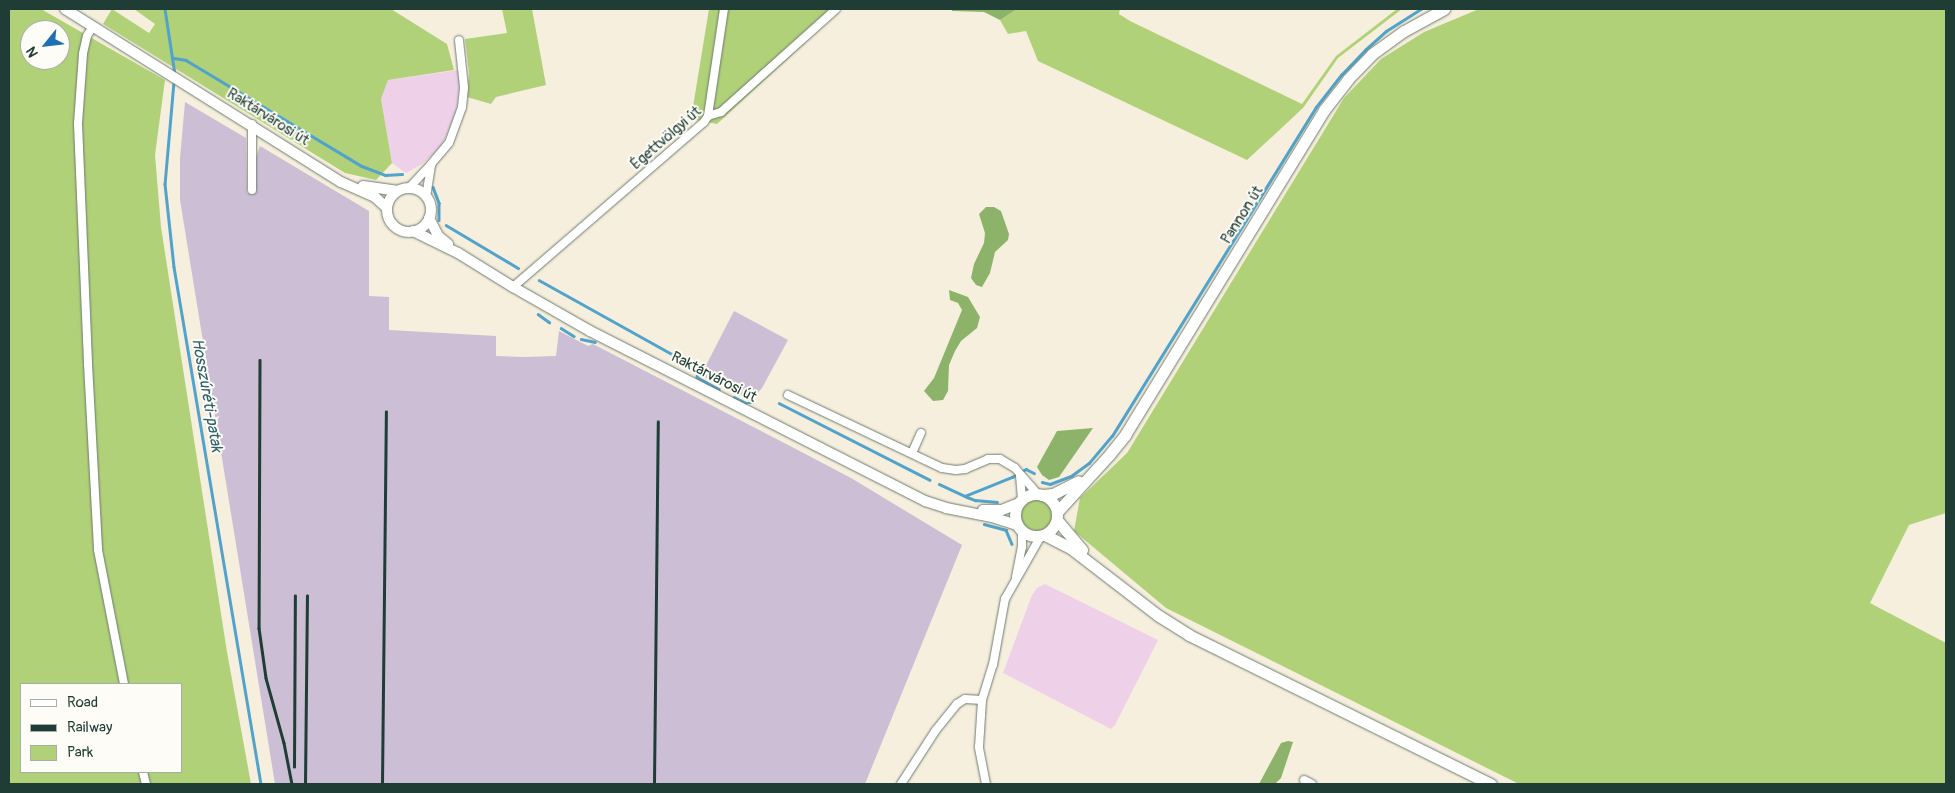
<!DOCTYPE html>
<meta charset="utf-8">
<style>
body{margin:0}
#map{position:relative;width:1955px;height:793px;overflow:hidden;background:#f7efdd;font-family:Pangolin,sans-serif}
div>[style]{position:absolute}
.built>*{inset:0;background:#eed0e8}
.industrial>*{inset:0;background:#ccbed4}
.green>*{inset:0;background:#b1d179}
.round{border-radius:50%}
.forest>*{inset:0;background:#8cb369}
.stream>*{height:2.5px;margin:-1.25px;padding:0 1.25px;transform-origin:1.25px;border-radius:1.25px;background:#51a3cc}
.roads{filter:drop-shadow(0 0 1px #6b7b6f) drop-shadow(0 0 1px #6b7b6f)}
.minor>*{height:8px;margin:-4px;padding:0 4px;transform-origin:4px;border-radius:4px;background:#fff}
.tertiary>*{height:10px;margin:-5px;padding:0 5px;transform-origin:5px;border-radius:5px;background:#fff}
.tertiary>.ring{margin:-5px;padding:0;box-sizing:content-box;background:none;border:10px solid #fff;border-radius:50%}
.secondary>*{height:11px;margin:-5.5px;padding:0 5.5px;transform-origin:5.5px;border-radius:5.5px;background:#fff}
.secondary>.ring{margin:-5.5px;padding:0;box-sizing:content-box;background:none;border:11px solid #fff;border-radius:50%}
.rail>*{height:2.5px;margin:-1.25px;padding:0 1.25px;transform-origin:1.25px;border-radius:1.25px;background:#1f3d34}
span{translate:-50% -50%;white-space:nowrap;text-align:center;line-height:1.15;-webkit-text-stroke:4px #fdfcf7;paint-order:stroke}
.street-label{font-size:15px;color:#1f3d34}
.water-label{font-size:16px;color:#306169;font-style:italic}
.frame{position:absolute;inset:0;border:10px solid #1f3d34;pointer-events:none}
.legend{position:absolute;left:20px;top:683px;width:162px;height:90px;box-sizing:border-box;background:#fdfcf7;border:1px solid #a4b0a9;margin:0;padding:6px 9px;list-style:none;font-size:15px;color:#1f3d34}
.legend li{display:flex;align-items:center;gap:10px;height:25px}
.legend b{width:25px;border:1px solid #a4b0a9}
.north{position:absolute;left:20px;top:20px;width:50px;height:50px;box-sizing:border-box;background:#fdfcf7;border:1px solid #a4b0a9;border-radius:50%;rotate:241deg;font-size:14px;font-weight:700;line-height:20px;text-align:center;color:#1f3d34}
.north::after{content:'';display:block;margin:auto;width:18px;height:22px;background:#1f6fb2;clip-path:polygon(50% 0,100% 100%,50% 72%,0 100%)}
</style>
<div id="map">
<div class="built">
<i style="clip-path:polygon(459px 70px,460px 82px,456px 112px,442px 146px,422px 164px,406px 173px,392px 163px,381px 99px,388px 80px)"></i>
<i style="clip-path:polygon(1045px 584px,1158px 640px,1115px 725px,1111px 729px,1003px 673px,1032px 595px,1037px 588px)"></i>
</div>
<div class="industrial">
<i style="clip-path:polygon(185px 102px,246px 138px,247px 193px,256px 193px,256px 157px,260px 146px,369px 211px,369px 296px,389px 297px,389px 330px,496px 336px,496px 356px,525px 357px,556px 356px,559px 331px,588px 346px,593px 344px,792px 447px,851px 478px,962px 545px,865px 784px,275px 784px,180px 200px,180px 158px)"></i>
<i style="clip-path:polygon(734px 311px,788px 340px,762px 388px,751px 400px,734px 391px,734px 388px,727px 384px,722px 386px,701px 375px)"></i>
</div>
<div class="green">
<i style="clip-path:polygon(evenodd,9px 9px,41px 9px,165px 80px,155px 155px,161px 227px,227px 652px,251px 784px,9px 784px,9px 9px,30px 30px,60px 30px,60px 60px,30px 60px,30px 30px,9px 9px,21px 684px,181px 684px,181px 772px,21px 772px,21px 684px)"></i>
<i style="clip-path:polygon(112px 9px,149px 33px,155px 24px,134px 9px,391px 9px,447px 44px,454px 70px,388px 80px,381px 99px,392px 163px,376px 180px,345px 173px,103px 24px)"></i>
<i style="clip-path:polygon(502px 9px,532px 9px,546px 85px,496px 97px,491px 104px,467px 97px,469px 73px,465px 39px,507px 33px)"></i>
<i style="clip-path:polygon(709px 9px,834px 9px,804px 44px,717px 124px,691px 119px)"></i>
<i style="clip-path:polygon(1017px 9px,1120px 9px,1119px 14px,1130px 21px,1302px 104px,1336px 56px,1397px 9px,1402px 9px,1338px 58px,1303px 108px,1247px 160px,1038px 61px,1026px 31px,1008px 34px,1000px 20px)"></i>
<i style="clip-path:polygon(1479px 9px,1946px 9px,1946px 513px,1909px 525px,1870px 603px,1946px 643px,1946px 784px,1519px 784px,1166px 608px,1074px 531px,1080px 498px,1127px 453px,1344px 98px,1381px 59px,1424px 32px)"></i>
<i class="round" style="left:1021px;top:499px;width:32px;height:32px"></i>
</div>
<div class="forest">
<i style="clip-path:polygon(952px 9px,1017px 9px,1000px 20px,984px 12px,952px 11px)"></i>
<i style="clip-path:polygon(986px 207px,994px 207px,1001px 211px,1009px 234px,1008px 240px,995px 252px,990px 273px,982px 287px,976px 285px,971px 278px,974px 264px,984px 243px,985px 233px,979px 214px)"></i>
<i style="clip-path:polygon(949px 290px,968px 297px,980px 317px,977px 328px,961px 341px,955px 351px,949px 365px,948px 391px,943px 400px,933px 401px,924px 391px,934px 378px,962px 310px,958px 303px,950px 300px)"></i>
<i style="clip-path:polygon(1093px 428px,1059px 477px,1049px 480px,1042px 475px,1037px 467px,1057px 431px)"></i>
<i style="clip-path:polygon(1288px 741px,1293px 742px,1281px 778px,1275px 784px,1259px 784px,1281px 743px)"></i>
</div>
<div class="stream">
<i style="left:165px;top:9px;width:66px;rotate:81.3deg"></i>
<i style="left:174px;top:58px;width:12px;rotate:9deg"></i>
<i style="left:186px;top:60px;width:205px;rotate:31.1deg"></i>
<i style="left:362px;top:166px;width:25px;rotate:21deg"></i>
<i style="left:385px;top:175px;width:17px;rotate:-3deg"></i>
<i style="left:174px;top:82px;width:102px;rotate:95deg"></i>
<i style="left:165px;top:184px;width:83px;rotate:83.8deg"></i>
<i style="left:174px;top:267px;width:524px;rotate:80.45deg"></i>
<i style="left:433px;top:187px;width:17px;rotate:69deg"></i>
<i style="left:439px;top:203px;width:17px;rotate:90deg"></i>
<i style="left:446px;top:225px;width:84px;rotate:30.8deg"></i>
<i style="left:539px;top:280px;width:183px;rotate:29.1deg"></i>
<i style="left:699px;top:369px;width:8px;rotate:104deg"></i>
<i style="left:697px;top:377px;width:25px;rotate:29deg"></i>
<i style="left:538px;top:314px;width:14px;rotate:36deg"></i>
<i style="left:561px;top:328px;width:15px;rotate:32deg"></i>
<i style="left:581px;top:339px;width:14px;rotate:12deg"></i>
<i style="left:734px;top:397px;width:13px;rotate:27deg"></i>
<i style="left:746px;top:403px;width:8px"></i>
<i style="left:779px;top:403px;width:169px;rotate:27deg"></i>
<i style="left:1042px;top:482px;width:8px;rotate:14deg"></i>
<i style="left:1050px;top:484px;width:22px;rotate:-21deg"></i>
<i style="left:1071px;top:476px;width:22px;rotate:-36deg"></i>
<i style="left:1089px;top:463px;width:35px;rotate:-50deg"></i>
<i style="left:1112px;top:436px;width:387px;rotate:-58.2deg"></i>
<i style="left:1316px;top:107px;width:41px;rotate:-52deg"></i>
<i style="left:1341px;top:75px;width:35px;rotate:-46deg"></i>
<i style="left:1365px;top:50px;width:28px;rotate:-42deg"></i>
<i style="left:1386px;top:31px;width:41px;rotate:-32.2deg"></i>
<i style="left:939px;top:484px;width:29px;rotate:25deg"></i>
<i style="left:965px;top:496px;width:51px;rotate:-22deg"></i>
<i style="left:1012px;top:477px;width:16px;rotate:-30deg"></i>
<i style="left:1026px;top:469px;width:9px;rotate:27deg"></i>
<i style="left:967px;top:497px;width:9px;rotate:21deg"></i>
<i style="left:975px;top:500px;width:22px;rotate:5deg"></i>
<i style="left:984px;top:524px;width:23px;rotate:15deg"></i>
<i style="left:1006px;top:530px;width:15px;rotate:67deg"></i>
</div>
<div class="roads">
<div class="minor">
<i style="left:93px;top:26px;width:12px;rotate:121deg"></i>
<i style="left:87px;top:36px;width:18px;rotate:103deg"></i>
<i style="left:83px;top:54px;width:70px;rotate:94.1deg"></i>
<i style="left:78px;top:124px;width:240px;rotate:87.6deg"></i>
<i style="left:88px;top:364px;width:186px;rotate:86.9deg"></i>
<i style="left:98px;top:550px;width:136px;rotate:79deg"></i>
<i style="left:708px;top:116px;width:14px;rotate:-17deg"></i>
<i style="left:721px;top:112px;width:154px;rotate:-41.8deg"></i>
<i style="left:252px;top:124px;width:66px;rotate:90deg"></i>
<i style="left:432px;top:163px;width:26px;rotate:-50deg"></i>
<i style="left:449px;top:143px;width:38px;rotate:-70deg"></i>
<i style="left:462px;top:107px;width:20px;rotate:-84deg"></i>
<i style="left:464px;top:87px;width:47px;rotate:-96.1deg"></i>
<i style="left:409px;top:188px;width:33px;rotate:-47deg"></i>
<i style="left:426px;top:197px;width:33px;rotate:-81deg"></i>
<i style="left:513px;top:287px;width:252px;rotate:-40.8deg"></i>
<i style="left:704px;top:122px;width:7px;rotate:-56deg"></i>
<i style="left:708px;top:116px;width:108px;rotate:-81.5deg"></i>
<i style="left:788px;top:395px;width:170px;rotate:25.4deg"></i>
<i style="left:942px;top:468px;width:14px;rotate:8deg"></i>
<i style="left:956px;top:470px;width:9px;rotate:-6deg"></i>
<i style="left:965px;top:469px;width:25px;rotate:-23deg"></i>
<i style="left:988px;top:459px;width:12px"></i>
<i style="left:1000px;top:459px;width:17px;rotate:31deg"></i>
<i style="left:1015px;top:468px;width:35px;rotate:49deg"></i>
<i style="left:912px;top:453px;width:22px;rotate:-66deg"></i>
<i style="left:1020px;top:476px;width:23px;rotate:85deg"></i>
<i style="left:1016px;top:577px;width:31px;rotate:-79deg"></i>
<i style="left:1022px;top:547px;width:16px;rotate:-90deg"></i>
<i style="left:143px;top:772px;width:12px;rotate:76deg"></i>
<i style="left:1304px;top:780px;width:9px;rotate:27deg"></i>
<i style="left:901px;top:784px;width:64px;rotate:-57.1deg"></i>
<i style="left:936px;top:730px;width:33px;rotate:-51deg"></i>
<i style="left:957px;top:704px;width:9px;rotate:-32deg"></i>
<i style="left:965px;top:699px;width:17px;rotate:3deg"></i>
<i style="left:986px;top:784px;width:38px;rotate:-101deg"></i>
<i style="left:979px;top:747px;width:47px;rotate:-86.3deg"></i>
<i style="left:982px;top:700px;width:37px;rotate:-73deg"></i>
<i style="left:993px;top:665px;width:67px;rotate:-79.7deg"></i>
<i style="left:1005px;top:599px;width:73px;rotate:-60.3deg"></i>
</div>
<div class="tertiary">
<i style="left:65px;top:9px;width:326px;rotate:32.1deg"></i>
<i style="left:341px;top:182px;width:37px;rotate:24deg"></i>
<i style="left:375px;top:197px;width:16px;rotate:43deg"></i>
<i style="left:363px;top:186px;width:34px;rotate:8deg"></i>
<i class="ring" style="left:387px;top:188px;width:34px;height:34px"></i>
<i style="left:429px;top:218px;width:20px;rotate:63deg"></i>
<i style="left:438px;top:236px;width:13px;rotate:39deg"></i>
<i style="left:413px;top:231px;width:50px;rotate:26.1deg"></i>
<i style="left:458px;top:253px;width:65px;rotate:31.7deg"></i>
<i style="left:513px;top:287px;width:89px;rotate:29.7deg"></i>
<i style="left:590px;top:331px;width:376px;rotate:26.9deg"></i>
<i style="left:925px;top:501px;width:22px;rotate:18deg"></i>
<i style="left:946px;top:508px;width:47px;rotate:11.1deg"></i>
<i style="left:992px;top:517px;width:26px;rotate:18deg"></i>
<i style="left:983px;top:510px;width:19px"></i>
<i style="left:1002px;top:510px;width:18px;rotate:-22deg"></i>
</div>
<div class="secondary">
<i class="ring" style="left:1015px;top:494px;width:31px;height:31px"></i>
<i style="left:1042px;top:495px;width:11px;rotate:-5deg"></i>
<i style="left:1053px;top:494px;width:28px;rotate:-27deg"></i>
<i style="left:1057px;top:512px;width:77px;rotate:-47.6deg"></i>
<i style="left:1109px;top:455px;width:26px;rotate:-51deg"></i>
<i style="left:1125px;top:435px;width:381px;rotate:-58.5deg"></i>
<i style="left:1324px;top:110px;width:39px;rotate:-52deg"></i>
<i style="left:1348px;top:79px;width:35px;rotate:-46deg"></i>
<i style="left:1372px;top:54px;width:39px;rotate:-36deg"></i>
<i style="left:1404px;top:31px;width:46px;rotate:-28.8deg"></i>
<i style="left:1057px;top:520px;width:39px;rotate:50deg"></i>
<i style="left:1045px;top:535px;width:27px;rotate:27deg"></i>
<i style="left:1069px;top:547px;width:113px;rotate:37.5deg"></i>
<i style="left:1159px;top:616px;width:36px;rotate:32deg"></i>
<i style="left:1189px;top:635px;width:337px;rotate:26.3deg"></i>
</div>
</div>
<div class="rail">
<i style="left:260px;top:360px;width:268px;rotate:90.2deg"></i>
<i style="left:259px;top:628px;width:50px;rotate:82deg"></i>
<i style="left:266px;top:678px;width:67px;rotate:74.5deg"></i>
<i style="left:284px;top:743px;width:42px;rotate:79deg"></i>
<i style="left:294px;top:767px;width:171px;rotate:-89.7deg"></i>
<i style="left:305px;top:784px;width:188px;rotate:-89.4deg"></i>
<i style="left:382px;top:784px;width:372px;rotate:-89.4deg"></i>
<i style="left:654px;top:784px;width:362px;rotate:-89.4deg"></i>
</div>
<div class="street-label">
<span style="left:268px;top:117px;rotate:32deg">Raktárvárosi út</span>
<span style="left:666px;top:138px;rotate:-41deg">Égettvölgyi út</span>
<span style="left:1242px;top:215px;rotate:-58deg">Pannon út</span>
<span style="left:714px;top:377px;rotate:27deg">Raktárvárosi út</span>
</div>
<div class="water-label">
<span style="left:207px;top:395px;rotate:80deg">Hosszúréti-patak</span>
</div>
<div class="frame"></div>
<ul class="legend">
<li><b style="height:6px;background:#fff"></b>Road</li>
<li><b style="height:6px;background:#1f3d34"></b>Railway</li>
<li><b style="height:14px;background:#b1d179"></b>Park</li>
</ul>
<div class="north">N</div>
</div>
